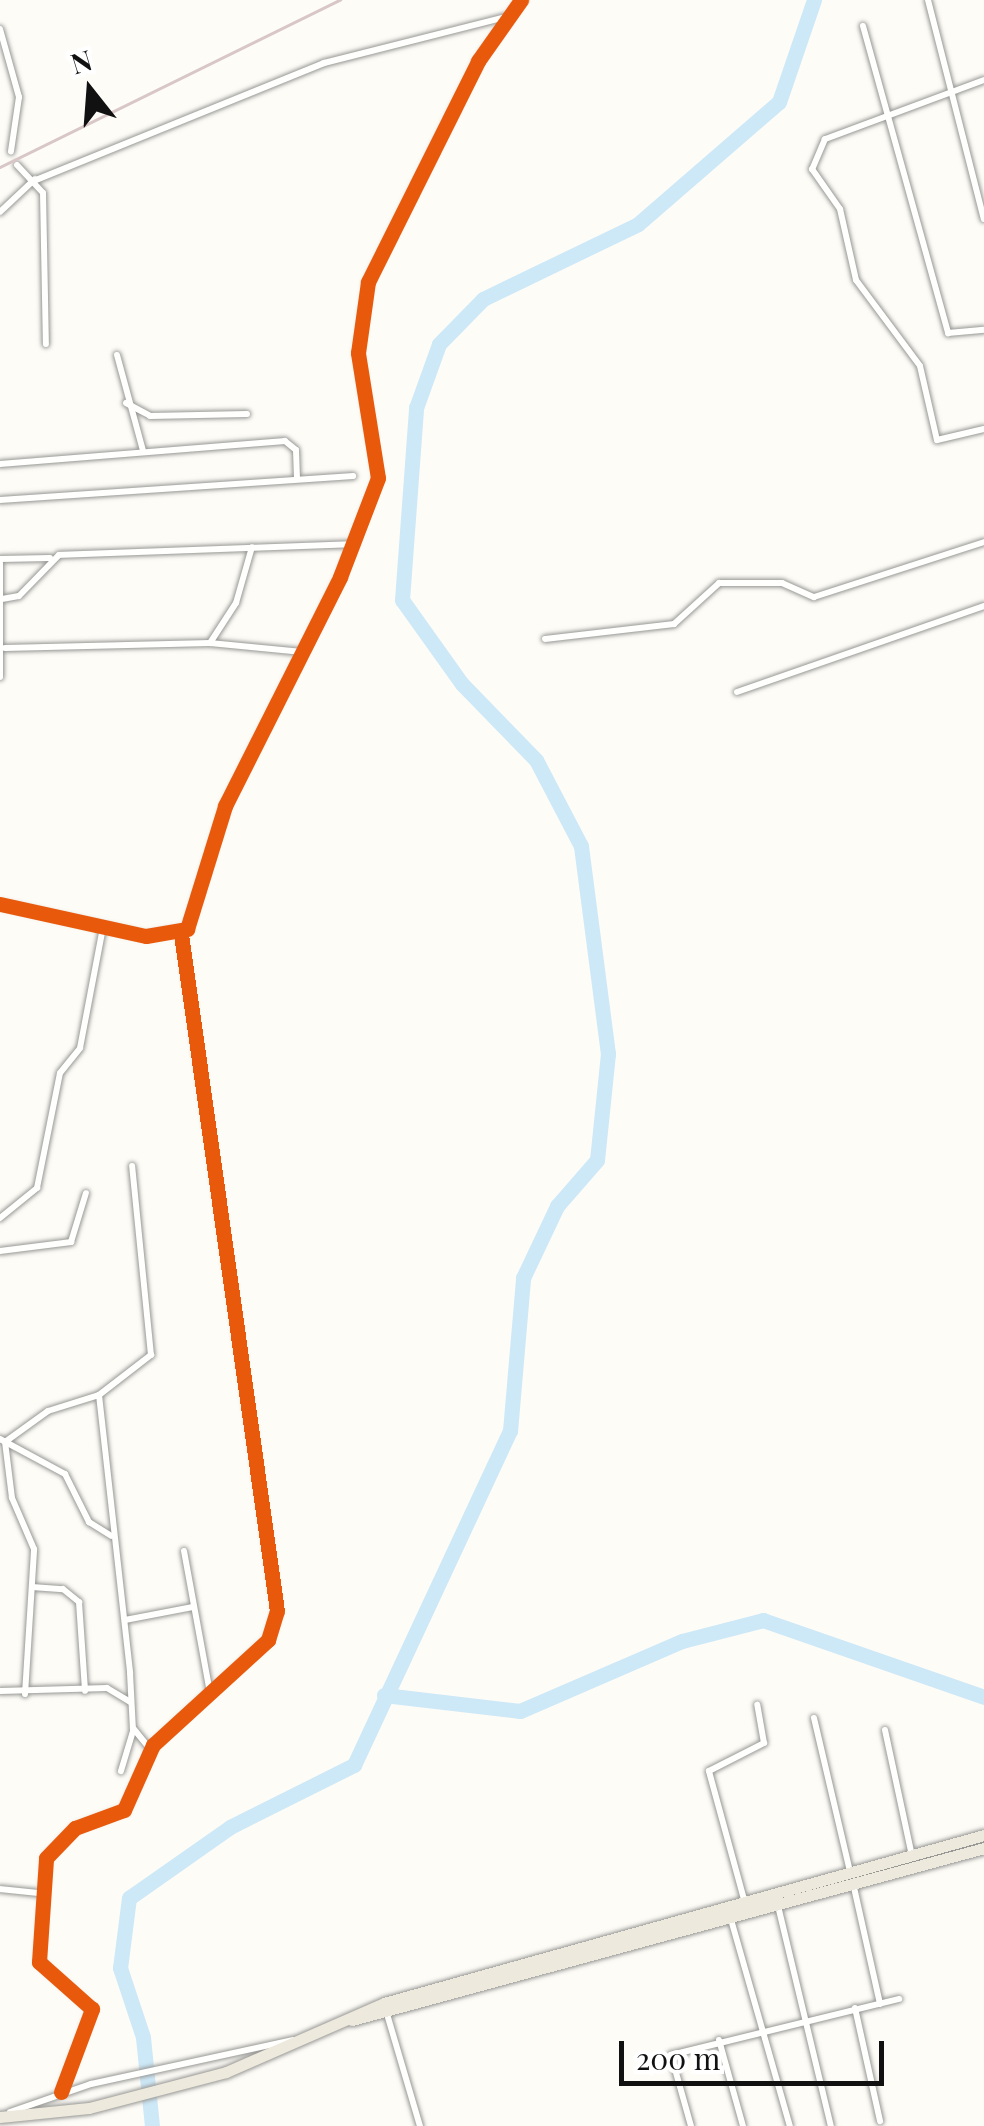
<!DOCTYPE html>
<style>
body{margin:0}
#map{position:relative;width:984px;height:2126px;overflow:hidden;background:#fdfcf7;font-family:"Playfair Display",serif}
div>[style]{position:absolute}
.river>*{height:15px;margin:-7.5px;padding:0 7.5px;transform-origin:7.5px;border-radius:7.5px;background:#cde8f7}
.roads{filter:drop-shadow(0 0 2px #979795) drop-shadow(0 0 2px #979795)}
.minor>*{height:6px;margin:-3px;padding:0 3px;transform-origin:3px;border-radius:3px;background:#fffffe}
.primary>*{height:11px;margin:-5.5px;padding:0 5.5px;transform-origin:5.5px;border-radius:5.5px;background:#ede9dc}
.rail>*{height:2.5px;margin:-1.25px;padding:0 1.25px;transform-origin:1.25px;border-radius:1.25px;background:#d9c6c7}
.cycleway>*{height:15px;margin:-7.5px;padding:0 7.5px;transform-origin:7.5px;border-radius:7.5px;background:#e8590c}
span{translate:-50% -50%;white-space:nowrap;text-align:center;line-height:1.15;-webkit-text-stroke:10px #fff;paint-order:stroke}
.north{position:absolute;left:40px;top:40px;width:100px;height:100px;-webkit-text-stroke:8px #fff;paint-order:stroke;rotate:343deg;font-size:28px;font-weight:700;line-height:40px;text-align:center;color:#111}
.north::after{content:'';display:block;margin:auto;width:35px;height:45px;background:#111;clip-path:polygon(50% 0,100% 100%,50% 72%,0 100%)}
.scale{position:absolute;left:619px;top:2041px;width:265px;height:45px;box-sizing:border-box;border:5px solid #111;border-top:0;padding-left:12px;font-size:30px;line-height:35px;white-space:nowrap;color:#111;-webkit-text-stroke:8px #fff;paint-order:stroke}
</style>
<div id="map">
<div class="river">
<i style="left:384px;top:1695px;width:137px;rotate:6.7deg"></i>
<i style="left:520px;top:1711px;width:176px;rotate:-23.4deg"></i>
<i style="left:682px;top:1641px;width:84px;rotate:-14.5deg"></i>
<i style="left:763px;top:1620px;width:234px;rotate:19.2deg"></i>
<i style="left:152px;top:2126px;width:89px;rotate:-95.8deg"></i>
<i style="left:143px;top:2037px;width:73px;rotate:-108.4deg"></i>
<i style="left:120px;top:1968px;width:71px;rotate:-82.7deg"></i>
<i style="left:129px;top:1898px;width:123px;rotate:-35.1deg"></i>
<i style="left:230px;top:1827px;width:139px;rotate:-26.6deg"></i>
<i style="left:354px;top:1765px;width:369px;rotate:-65deg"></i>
<i style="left:510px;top:1431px;width:154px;rotate:-85.1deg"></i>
<i style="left:523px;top:1278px;width:80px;rotate:-64.7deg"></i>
<i style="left:557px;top:1206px;width:61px;rotate:-49deg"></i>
<i style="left:597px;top:1160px;width:107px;rotate:-84.1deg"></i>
<i style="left:608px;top:1054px;width:210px;rotate:-97.4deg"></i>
<i style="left:581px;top:846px;width:97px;rotate:-117.6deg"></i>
<i style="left:536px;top:760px;width:106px;rotate:-134.2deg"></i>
<i style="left:462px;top:684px;width:103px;rotate:-125.5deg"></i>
<i style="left:402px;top:600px;width:193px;rotate:-85.8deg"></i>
<i style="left:416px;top:408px;width:68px;rotate:-70.2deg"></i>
<i style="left:439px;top:344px;width:63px;rotate:-45.6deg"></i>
<i style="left:483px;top:299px;width:172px;rotate:-25.8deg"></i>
<i style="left:638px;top:224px;width:186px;rotate:-40.9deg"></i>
<i style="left:779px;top:102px;width:108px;rotate:-71.1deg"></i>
</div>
<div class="roads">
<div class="minor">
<i style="left:928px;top:0;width:226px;rotate:75.7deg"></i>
<i style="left:863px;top:26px;width:319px;rotate:74.5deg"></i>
<i style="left:948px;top:333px;width:36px;rotate:-5deg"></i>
<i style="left:0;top:29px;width:71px;rotate:74.4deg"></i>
<i style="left:19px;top:97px;width:55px;rotate:98.4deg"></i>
<i style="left:984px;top:80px;width:170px;rotate:159.6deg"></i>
<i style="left:825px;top:139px;width:33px;rotate:113deg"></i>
<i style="left:812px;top:169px;width:49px;rotate:55deg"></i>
<i style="left:840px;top:209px;width:73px;rotate:77.3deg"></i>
<i style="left:856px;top:280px;width:107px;rotate:53.3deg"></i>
<i style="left:920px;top:366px;width:76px;rotate:77.1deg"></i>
<i style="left:937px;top:440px;width:48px;rotate:-13.2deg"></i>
<i style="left:17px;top:165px;width:38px;rotate:47deg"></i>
<i style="left:43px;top:193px;width:151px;rotate:88.9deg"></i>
<i style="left:36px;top:180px;width:311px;rotate:-22.1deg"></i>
<i style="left:324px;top:63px;width:188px;rotate:-14.2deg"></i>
<i style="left:0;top:212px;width:48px;rotate:-43.3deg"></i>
<i style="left:117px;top:355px;width:99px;rotate:74.8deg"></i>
<i style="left:126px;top:403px;width:27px;rotate:28deg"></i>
<i style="left:150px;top:416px;width:97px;rotate:-1.2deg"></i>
<i style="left:0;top:464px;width:286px;rotate:-4.6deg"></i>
<i style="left:285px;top:441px;width:14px;rotate:39deg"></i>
<i style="left:296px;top:450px;width:28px;rotate:88deg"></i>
<i style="left:0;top:500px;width:354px;rotate:-3.9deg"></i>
<i style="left:0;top:559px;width:50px;rotate:-1.1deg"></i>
<i style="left:0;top:563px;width:114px;rotate:90deg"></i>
<i style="left:2px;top:599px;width:17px;rotate:-10deg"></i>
<i style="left:19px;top:596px;width:57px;rotate:-45.7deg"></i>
<i style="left:59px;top:555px;width:295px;rotate:-2.1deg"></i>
<i style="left:545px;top:639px;width:130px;rotate:-6.6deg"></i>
<i style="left:674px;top:624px;width:61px;rotate:-42.3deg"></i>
<i style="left:719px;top:583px;width:63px"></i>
<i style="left:782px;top:583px;width:35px;rotate:24deg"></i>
<i style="left:814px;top:597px;width:179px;rotate:-17.9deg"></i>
<i style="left:210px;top:643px;width:48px;rotate:-57deg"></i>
<i style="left:236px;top:603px;width:58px;rotate:-74.1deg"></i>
<i style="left:5px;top:648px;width:205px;rotate:-1.4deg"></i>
<i style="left:210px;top:643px;width:93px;rotate:5.5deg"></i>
<i style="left:737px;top:692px;width:262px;rotate:-19.2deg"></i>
<i style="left:0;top:904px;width:149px;rotate:12.4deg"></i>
<i style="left:146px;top:936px;width:42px;rotate:-9.7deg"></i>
<i style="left:187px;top:929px;width:129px;rotate:-72.8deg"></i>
<i style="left:225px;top:806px;width:256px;rotate:-63.3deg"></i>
<i style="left:340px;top:577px;width:106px;rotate:-69deg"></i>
<i style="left:378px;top:478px;width:127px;rotate:-99.1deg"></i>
<i style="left:358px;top:353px;width:72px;rotate:-82deg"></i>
<i style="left:368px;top:282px;width:247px;rotate:-63.5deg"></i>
<i style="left:478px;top:61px;width:75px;rotate:-54.8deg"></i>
<i style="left:0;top:1218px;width:48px;rotate:-39deg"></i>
<i style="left:37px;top:1188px;width:117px;rotate:-78.7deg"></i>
<i style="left:60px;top:1073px;width:32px;rotate:-51deg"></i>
<i style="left:80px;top:1048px;width:123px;rotate:-79.2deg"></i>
<i style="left:0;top:1251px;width:72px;rotate:-7.2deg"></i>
<i style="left:71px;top:1242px;width:51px;rotate:-73deg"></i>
<i style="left:99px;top:1395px;width:280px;rotate:83.6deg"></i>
<i style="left:130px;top:1673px;width:58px;rotate:87deg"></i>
<i style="left:133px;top:1731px;width:42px;rotate:106.7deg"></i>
<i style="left:0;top:1439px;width:74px;rotate:28.3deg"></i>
<i style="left:65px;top:1474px;width:54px;rotate:63.4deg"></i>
<i style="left:89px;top:1522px;width:26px;rotate:32deg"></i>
<i style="left:184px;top:1551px;width:144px;rotate:79.6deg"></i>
<i style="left:32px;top:1587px;width:31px;rotate:4deg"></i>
<i style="left:63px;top:1589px;width:21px;rotate:39deg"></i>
<i style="left:79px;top:1602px;width:89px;rotate:86.1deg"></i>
<i style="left:125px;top:1620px;width:69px;rotate:-10.8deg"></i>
<i style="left:0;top:1691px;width:107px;rotate:-1.6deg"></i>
<i style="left:107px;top:1688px;width:27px;rotate:31deg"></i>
<i style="left:25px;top:1694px;width:145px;rotate:-86.4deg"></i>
<i style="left:34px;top:1549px;width:56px;rotate:-113.3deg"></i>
<i style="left:12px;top:1498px;width:56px;rotate:-97.1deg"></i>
<i style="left:5px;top:1442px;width:53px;rotate:-35.8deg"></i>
<i style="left:48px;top:1411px;width:53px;rotate:-17.4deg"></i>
<i style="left:99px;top:1395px;width:66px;rotate:-37.6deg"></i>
<i style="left:151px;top:1355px;width:190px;rotate:-95.7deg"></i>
<i style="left:814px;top:1718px;width:157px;rotate:76.8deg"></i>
<i style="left:133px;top:1728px;width:27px;rotate:51deg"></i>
<i style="left:885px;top:1730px;width:129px;rotate:77.9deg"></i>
<i style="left:853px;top:1883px;width:124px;rotate:77.4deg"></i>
<i style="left:0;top:1889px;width:38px;rotate:6deg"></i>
<i style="left:745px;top:1903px;width:137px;rotate:-105.3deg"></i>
<i style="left:709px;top:1771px;width:62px;rotate:-27deg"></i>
<i style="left:764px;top:1743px;width:39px;rotate:-100deg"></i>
<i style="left:779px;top:1910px;width:222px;rotate:76.5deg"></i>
<i style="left:732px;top:1923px;width:211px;rotate:74.1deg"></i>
<i style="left:855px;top:2008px;width:116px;rotate:77.5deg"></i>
<i style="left:387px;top:2014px;width:117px;rotate:73.6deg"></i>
<i style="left:719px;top:2040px;width:89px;rotate:74.4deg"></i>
<i style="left:61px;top:2092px;width:89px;rotate:-69.5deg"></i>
<i style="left:92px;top:2009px;width:71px;rotate:-138.4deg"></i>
<i style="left:39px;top:1962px;width:104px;rotate:-86.1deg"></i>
<i style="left:46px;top:1858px;width:42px;rotate:-46deg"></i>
<i style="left:75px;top:1828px;width:52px;rotate:-20.2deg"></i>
<i style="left:124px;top:1810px;width:71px;rotate:-66deg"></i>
<i style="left:153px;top:1745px;width:156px;rotate:-42.4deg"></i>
<i style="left:268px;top:1640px;width:30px;rotate:-73deg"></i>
<i style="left:277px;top:1611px;width:684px;rotate:-98.07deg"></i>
<i style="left:10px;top:2112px;width:86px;rotate:-19.1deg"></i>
<i style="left:91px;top:2084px;width:206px;rotate:-12.3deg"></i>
<i style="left:691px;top:2126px;width:74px;rotate:-105.7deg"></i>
<i style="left:671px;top:2055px;width:235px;rotate:-13.8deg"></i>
</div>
<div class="primary">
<i style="left:352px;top:2020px;width:655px;rotate:-15.22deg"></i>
<i style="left:0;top:2117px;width:89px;rotate:-5.8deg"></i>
<i style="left:89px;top:2108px;width:142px;rotate:-14.7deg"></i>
<i style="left:226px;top:2072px;width:172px;rotate:-23.6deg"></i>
<i style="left:384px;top:2003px;width:623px;rotate:-15.64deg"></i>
</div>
</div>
<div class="rail">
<i style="left:0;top:167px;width:379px;rotate:-26.2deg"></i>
</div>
<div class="cycleway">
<i style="left:0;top:904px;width:149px;rotate:12.4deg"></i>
<i style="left:146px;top:936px;width:42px;rotate:-9.7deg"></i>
<i style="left:187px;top:929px;width:129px;rotate:-72.8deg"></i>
<i style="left:225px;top:806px;width:256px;rotate:-63.3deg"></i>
<i style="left:340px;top:577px;width:106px;rotate:-69deg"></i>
<i style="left:378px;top:478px;width:127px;rotate:-99.1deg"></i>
<i style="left:358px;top:353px;width:72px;rotate:-82deg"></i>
<i style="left:368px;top:282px;width:247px;rotate:-63.5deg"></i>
<i style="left:478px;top:61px;width:75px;rotate:-54.8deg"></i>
<i style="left:61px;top:2092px;width:89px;rotate:-69.5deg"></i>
<i style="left:92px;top:2009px;width:71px;rotate:-138.4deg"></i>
<i style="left:39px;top:1962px;width:104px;rotate:-86.1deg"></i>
<i style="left:46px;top:1858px;width:42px;rotate:-46deg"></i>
<i style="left:75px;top:1828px;width:52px;rotate:-20.2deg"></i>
<i style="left:124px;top:1810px;width:71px;rotate:-66deg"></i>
<i style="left:153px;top:1745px;width:156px;rotate:-42.4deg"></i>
<i style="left:268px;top:1640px;width:30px;rotate:-73deg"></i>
<i style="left:277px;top:1611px;width:684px;rotate:-98.07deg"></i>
</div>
<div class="north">N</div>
<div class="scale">200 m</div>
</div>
